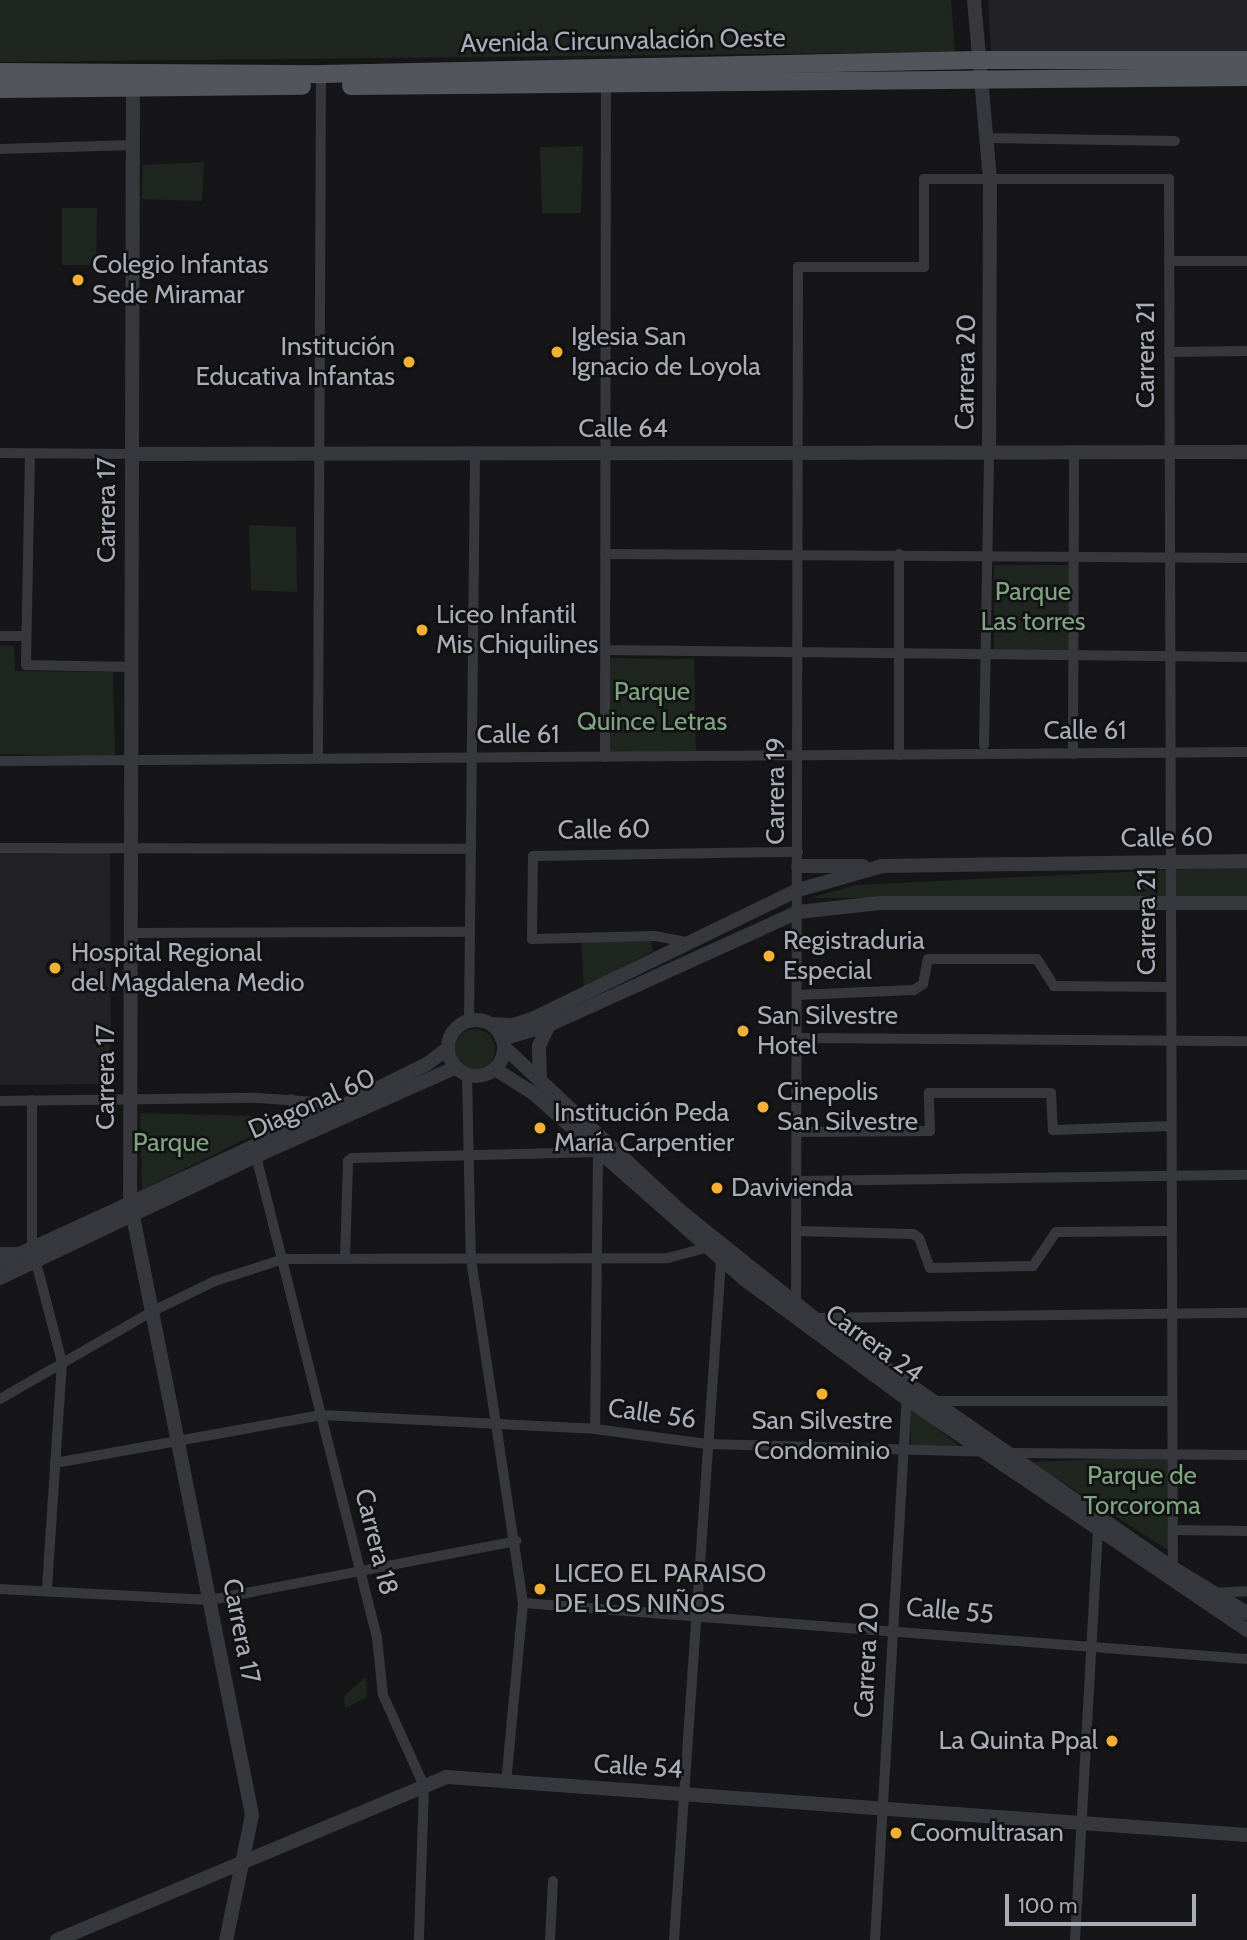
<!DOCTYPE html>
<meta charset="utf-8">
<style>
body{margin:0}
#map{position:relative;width:1247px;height:1940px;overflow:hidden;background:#161618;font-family:Cabin,sans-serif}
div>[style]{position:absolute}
.built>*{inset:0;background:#222225}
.green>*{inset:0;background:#1e261f}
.round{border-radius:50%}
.minor>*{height:10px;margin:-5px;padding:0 5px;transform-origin:5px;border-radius:5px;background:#37383d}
.tertiary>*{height:14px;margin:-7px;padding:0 7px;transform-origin:7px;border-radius:7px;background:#37383d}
.tertiary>.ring{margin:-7px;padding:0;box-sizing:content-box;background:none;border:14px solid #37383d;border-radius:50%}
.primary>*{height:18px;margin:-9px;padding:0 9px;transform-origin:9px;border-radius:9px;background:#53555c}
.dots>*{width:19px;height:19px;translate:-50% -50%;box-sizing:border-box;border:4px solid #111113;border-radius:50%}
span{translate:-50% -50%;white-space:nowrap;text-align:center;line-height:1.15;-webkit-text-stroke:5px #111113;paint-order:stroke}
.street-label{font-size:26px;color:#a8adb8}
.poi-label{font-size:26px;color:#a8adb8}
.left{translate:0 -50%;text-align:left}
.right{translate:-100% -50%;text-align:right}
.park-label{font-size:26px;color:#7fa381}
.scale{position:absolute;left:1005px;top:1894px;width:191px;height:32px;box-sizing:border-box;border:4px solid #a8adb8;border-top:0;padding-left:9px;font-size:21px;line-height:24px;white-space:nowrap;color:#a8adb8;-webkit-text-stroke:5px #111113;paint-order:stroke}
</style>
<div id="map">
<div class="built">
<i style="clip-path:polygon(988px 0,1247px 0,1247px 51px,991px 51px)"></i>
<i style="clip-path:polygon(110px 851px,111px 1084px,0 1085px,0 853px)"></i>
</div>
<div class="green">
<i style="clip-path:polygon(0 0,951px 0,955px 52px,0 62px)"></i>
<i style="clip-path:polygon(583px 146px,581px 213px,542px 213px,540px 147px)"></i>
<i style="clip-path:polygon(204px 162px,202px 201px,142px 199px,143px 165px)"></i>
<i style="clip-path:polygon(62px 208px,97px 208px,96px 265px,62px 265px)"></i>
<i style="clip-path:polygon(249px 525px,296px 527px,297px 592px,251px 590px)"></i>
<i style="clip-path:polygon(994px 565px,1071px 565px,1073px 650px,994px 651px)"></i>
<i style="clip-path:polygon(0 645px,14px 646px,15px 671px,113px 672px,115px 756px,0 754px)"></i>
<i style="clip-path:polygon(608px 658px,694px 659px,696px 756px,608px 756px)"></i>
<i style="clip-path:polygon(1247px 866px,1247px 897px,810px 898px,855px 885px)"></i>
<i style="clip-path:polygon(581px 938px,651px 941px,653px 951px,584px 988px)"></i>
<i class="round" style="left:455px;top:1029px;width:40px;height:40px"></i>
<i style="clip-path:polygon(140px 1113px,290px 1117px,142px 1190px)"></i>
<i style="clip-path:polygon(910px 1407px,961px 1447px,911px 1446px)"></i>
<i style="clip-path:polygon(1176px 1456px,1177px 1556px,1031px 1462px)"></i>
<i style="clip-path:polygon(366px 1677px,367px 1697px,345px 1708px,344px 1696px)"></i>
</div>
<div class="minor">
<i style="left:986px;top:138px;width:189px;rotate:0.9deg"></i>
<i style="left:0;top:149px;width:133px;rotate:-1.7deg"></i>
<i style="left:1169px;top:261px;width:78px"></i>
<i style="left:1169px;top:352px;width:78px;rotate:-0.7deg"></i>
<i style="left:0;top:453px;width:132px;rotate:0.4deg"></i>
<i style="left:30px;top:454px;width:211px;rotate:91.1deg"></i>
<i style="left:26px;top:665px;width:106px;rotate:1.1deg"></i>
<i style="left:605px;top:554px;width:642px;rotate:0.36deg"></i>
<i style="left:899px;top:554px;width:201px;rotate:90deg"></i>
<i style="left:0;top:636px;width:26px"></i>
<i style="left:605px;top:650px;width:642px;rotate:0.62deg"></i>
<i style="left:984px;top:745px;width:293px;rotate:-89deg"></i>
<i style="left:1073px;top:754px;width:302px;rotate:-89.8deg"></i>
<i style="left:605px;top:757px;width:676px;rotate:-89.92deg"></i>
<i style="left:318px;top:759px;width:685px;rotate:-89.75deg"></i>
<i style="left:0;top:761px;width:1247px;rotate:-0.41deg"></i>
<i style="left:0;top:848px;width:471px;rotate:0.1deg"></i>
<i style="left:131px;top:933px;width:339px;rotate:-0.2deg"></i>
<i style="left:691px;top:943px;width:37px;rotate:-169deg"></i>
<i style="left:655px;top:936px;width:123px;rotate:178.6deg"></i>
<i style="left:532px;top:939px;width:83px;rotate:-89.3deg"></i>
<i style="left:533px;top:856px;width:265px;rotate:-0.9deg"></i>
<i style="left:797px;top:995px;width:117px;rotate:-2.4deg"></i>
<i style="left:914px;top:990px;width:11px;rotate:-34deg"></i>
<i style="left:923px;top:984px;width:25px;rotate:-79deg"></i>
<i style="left:928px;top:959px;width:109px"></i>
<i style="left:1037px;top:959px;width:32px;rotate:58deg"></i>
<i style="left:1054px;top:986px;width:116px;rotate:0.5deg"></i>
<i style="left:469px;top:1021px;width:567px;rotate:-89.39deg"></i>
<i style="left:797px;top:1038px;width:450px;rotate:0.4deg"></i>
<i style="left:467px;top:1075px;width:184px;rotate:88.8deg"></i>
<i style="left:471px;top:1259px;width:348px;rotate:81.4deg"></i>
<i style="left:523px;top:1603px;width:180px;rotate:95.4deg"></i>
<i style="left:291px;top:1099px;width:18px;rotate:63deg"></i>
<i style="left:299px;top:1115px;width:10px;rotate:96deg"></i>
<i style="left:32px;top:1100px;width:147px;rotate:90deg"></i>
<i style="left:32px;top:1247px;width:119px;rotate:75.4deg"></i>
<i style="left:62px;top:1362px;width:228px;rotate:93.8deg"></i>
<i style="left:0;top:1101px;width:258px;rotate:-0.7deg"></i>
<i style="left:258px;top:1098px;width:86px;rotate:4deg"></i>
<i style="left:797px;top:1132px;width:133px;rotate:-0.4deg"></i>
<i style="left:930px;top:1131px;width:38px;rotate:-92deg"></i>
<i style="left:929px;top:1093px;width:122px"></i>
<i style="left:1051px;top:1093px;width:37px;rotate:87deg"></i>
<i style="left:1053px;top:1130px;width:118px;rotate:-1.9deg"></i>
<i style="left:256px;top:1156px;width:497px;rotate:75.9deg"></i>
<i style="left:377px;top:1638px;width:57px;rotate:84deg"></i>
<i style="left:383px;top:1695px;width:100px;rotate:65.7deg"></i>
<i style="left:424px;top:1786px;width:154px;rotate:91.9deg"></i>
<i style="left:796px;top:1181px;width:451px;rotate:-0.8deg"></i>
<i style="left:796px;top:1231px;width:117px;rotate:1.5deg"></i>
<i style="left:913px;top:1234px;width:7px;rotate:34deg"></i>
<i style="left:919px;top:1238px;width:32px;rotate:70deg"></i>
<i style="left:930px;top:1268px;width:103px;rotate:-1.1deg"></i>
<i style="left:1033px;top:1266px;width:41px;rotate:-55.9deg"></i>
<i style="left:1056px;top:1232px;width:115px;rotate:-0.5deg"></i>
<i style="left:0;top:1252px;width:19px"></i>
<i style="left:345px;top:1258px;width:97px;rotate:-88.2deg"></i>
<i style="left:348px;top:1161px;width:5px;rotate:-37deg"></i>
<i style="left:352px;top:1158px;width:246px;rotate:-1.4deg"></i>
<i style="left:598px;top:1152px;width:277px;rotate:90.6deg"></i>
<i style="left:796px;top:1308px;width:1041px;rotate:-89.89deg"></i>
<i style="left:798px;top:267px;width:126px"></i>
<i style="left:924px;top:267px;width:88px;rotate:-90deg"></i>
<i style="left:924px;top:179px;width:245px"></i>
<i style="left:1169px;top:179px;width:1393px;rotate:89.84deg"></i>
<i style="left:812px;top:1318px;width:435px;rotate:-0.7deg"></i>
<i style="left:0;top:1399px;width:174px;rotate:-29.9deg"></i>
<i style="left:151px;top:1312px;width:71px;rotate:-25.8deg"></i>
<i style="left:215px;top:1281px;width:72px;rotate:-17.7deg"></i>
<i style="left:284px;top:1259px;width:384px;rotate:-0.1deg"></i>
<i style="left:668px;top:1258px;width:38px;rotate:-15deg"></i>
<i style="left:937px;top:1401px;width:235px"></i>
<i style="left:1008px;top:1453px;width:239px;rotate:0.5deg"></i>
<i style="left:55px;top:1463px;width:271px;rotate:-10.2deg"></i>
<i style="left:322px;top:1415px;width:273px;rotate:2.9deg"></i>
<i style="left:595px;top:1429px;width:113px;rotate:7.6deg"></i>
<i style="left:707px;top:1444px;width:278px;rotate:1.6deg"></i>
<i style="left:1173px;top:1530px;width:74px;rotate:0.8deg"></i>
<i style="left:0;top:1589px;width:210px;rotate:3deg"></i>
<i style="left:210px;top:1600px;width:312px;rotate:-10.9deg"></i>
<i style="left:1213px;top:1593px;width:34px;rotate:-3deg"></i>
<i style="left:523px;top:1603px;width:726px;rotate:4.42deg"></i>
<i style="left:550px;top:1940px;width:59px;rotate:-87.1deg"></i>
<i style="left:674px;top:1940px;width:681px;rotate:-86.04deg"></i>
<i style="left:875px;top:1940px;width:547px;rotate:-86.65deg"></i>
<i style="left:1075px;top:1940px;width:410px;rotate:-86.8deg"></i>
</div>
<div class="tertiary">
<i style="left:974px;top:0;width:182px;rotate:84.9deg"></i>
<i style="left:990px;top:181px;width:271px;rotate:90.2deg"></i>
<i style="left:133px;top:77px;width:1124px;rotate:90.15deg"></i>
<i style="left:130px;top:1201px;width:626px;rotate:78.76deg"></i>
<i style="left:252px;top:1815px;width:128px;rotate:101.7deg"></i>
<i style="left:132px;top:454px;width:1115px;rotate:-0.1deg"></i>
<i style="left:798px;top:866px;width:65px"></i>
<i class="ring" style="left:448px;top:1020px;width:42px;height:42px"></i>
<i style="left:491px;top:1024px;width:22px;rotate:3deg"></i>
<i style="left:513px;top:1025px;width:22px;rotate:-18deg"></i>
<i style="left:534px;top:1018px;width:293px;rotate:-25.9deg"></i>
<i style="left:798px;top:890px;width:87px;rotate:-15.9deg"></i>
<i style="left:882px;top:866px;width:365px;rotate:-0.8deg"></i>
<i style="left:502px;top:1039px;width:49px;rotate:-16.6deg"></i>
<i style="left:549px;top:1025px;width:273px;rotate:-24.4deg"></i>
<i style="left:798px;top:912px;width:82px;rotate:-6.3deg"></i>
<i style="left:880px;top:903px;width:367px"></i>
<i style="left:505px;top:1048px;width:236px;rotate:42.9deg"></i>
<i style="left:678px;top:1209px;width:174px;rotate:38.7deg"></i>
<i style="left:814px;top:1318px;width:437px;rotate:34.9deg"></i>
<i style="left:1173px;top:1568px;width:87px;rotate:31.3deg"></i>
<i style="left:495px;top:1069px;width:45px;rotate:32.3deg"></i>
<i style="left:533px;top:1093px;width:281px;rotate:41.4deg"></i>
<i style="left:744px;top:1279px;width:202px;rotate:36.4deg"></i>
<i style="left:907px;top:1399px;width:411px;rotate:34.2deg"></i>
<i style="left:540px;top:1079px;width:33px;rotate:-92deg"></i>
<i style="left:539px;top:1046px;width:23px;rotate:-65deg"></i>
<i style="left:0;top:1263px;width:381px;rotate:-24.7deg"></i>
<i style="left:346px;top:1104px;width:90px;rotate:-26.3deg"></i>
<i style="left:427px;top:1064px;width:25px;rotate:-37deg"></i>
<i style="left:0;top:1278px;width:284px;rotate:-25.5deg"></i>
<i style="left:256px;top:1156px;width:218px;rotate:-23.9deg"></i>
<i style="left:57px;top:1940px;width:423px;rotate:-22.7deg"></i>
<i style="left:447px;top:1777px;width:802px;rotate:4.15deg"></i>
</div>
<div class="primary">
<i style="left:0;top:72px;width:321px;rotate:0.4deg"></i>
<i style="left:321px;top:74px;width:656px;rotate:-1.22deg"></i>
<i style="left:977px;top:60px;width:270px"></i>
<i style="left:351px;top:86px;width:896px;rotate:-0.58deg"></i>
<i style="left:0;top:89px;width:302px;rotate:-0.6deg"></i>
</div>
<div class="dots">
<i style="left:78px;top:280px;background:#f2b134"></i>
<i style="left:557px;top:352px;background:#f2b134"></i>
<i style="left:409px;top:362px;background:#f2b134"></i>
<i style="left:422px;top:630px;background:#f2b134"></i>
<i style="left:769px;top:956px;background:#f2b134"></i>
<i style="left:55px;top:968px;background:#f2b134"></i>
<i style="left:743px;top:1031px;background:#f2b134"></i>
<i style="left:763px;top:1107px;background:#f2b134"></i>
<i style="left:540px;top:1128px;background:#f2b134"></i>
<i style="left:717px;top:1188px;background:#f2b134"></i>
<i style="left:822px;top:1394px;background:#f2b134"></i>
<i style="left:540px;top:1589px;background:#f2b134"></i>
<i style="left:1112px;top:1741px;background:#f2b134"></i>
<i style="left:896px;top:1833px;background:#f2b134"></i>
</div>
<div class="street-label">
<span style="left:623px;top:41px;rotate:-1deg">Avenida Circunvalación Oeste</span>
<span style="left:1146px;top:355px;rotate:-90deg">Carrera 21</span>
<span style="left:966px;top:372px;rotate:-89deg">Carrera 20</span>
<span style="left:623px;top:429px">Calle 64</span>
<span style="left:107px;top:510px;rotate:-90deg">Carrera 17</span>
<span style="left:1085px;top:731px">Calle 61</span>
<span style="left:518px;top:735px">Calle 61</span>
<span style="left:776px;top:791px;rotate:-90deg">Carrera 19</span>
<span style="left:604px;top:830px;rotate:-1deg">Calle 60</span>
<span style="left:1167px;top:838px;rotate:-1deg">Calle 60</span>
<span style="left:1147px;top:922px;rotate:-90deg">Carrera 21</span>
<span style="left:106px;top:1077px;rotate:-90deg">Carrera 17</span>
<span style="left:312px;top:1104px;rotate:-24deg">Diagonal 60</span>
<span style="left:874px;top:1344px;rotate:36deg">Carrera 24</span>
<span style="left:652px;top:1414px;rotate:8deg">Calle 56</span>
<span style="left:376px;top:1542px;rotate:76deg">Carrera 18</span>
<span style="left:950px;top:1611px;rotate:5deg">Calle 55</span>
<span style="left:241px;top:1631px;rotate:79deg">Carrera 17</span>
<span style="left:867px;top:1660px;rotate:-87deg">Carrera 20</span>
<span style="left:638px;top:1767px;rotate:4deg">Calle 54</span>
</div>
<div class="poi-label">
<span class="left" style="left:92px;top:280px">Colegio Infantas<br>Sede Miramar</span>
<span class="left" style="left:571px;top:352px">Iglesia San<br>Ignacio de Loyola</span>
<span class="right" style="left:395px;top:362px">Institución<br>Educativa Infantas</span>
<span class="left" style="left:436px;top:630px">Liceo Infantil<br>Mis Chiquilines</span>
<span class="left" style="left:783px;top:956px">Registraduria<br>Especial</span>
<span class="left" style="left:71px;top:968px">Hospital Regional<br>del Magdalena Medio</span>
<span class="left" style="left:757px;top:1031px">San Silvestre<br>Hotel</span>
<span class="left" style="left:777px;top:1107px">Cinepolis<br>San Silvestre</span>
<span class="left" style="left:554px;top:1128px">Institución Peda<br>María Carpentier</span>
<span class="left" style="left:731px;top:1188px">Davivienda</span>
<span style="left:822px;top:1436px">San Silvestre<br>Condominio</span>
<span class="left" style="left:554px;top:1589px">LICEO EL PARAISO<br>DE LOS NIÑOS</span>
<span class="right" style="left:1098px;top:1741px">La Quinta Ppal</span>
<span class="left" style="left:910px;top:1833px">Coomultrasan</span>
</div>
<div class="park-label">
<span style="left:1033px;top:607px">Parque<br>Las torres</span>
<span style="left:652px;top:707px">Parque<br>Quince Letras</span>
<span style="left:171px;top:1143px">Parque</span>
<span style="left:1142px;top:1491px">Parque de<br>Torcoroma</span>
</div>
<div class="scale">100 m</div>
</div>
